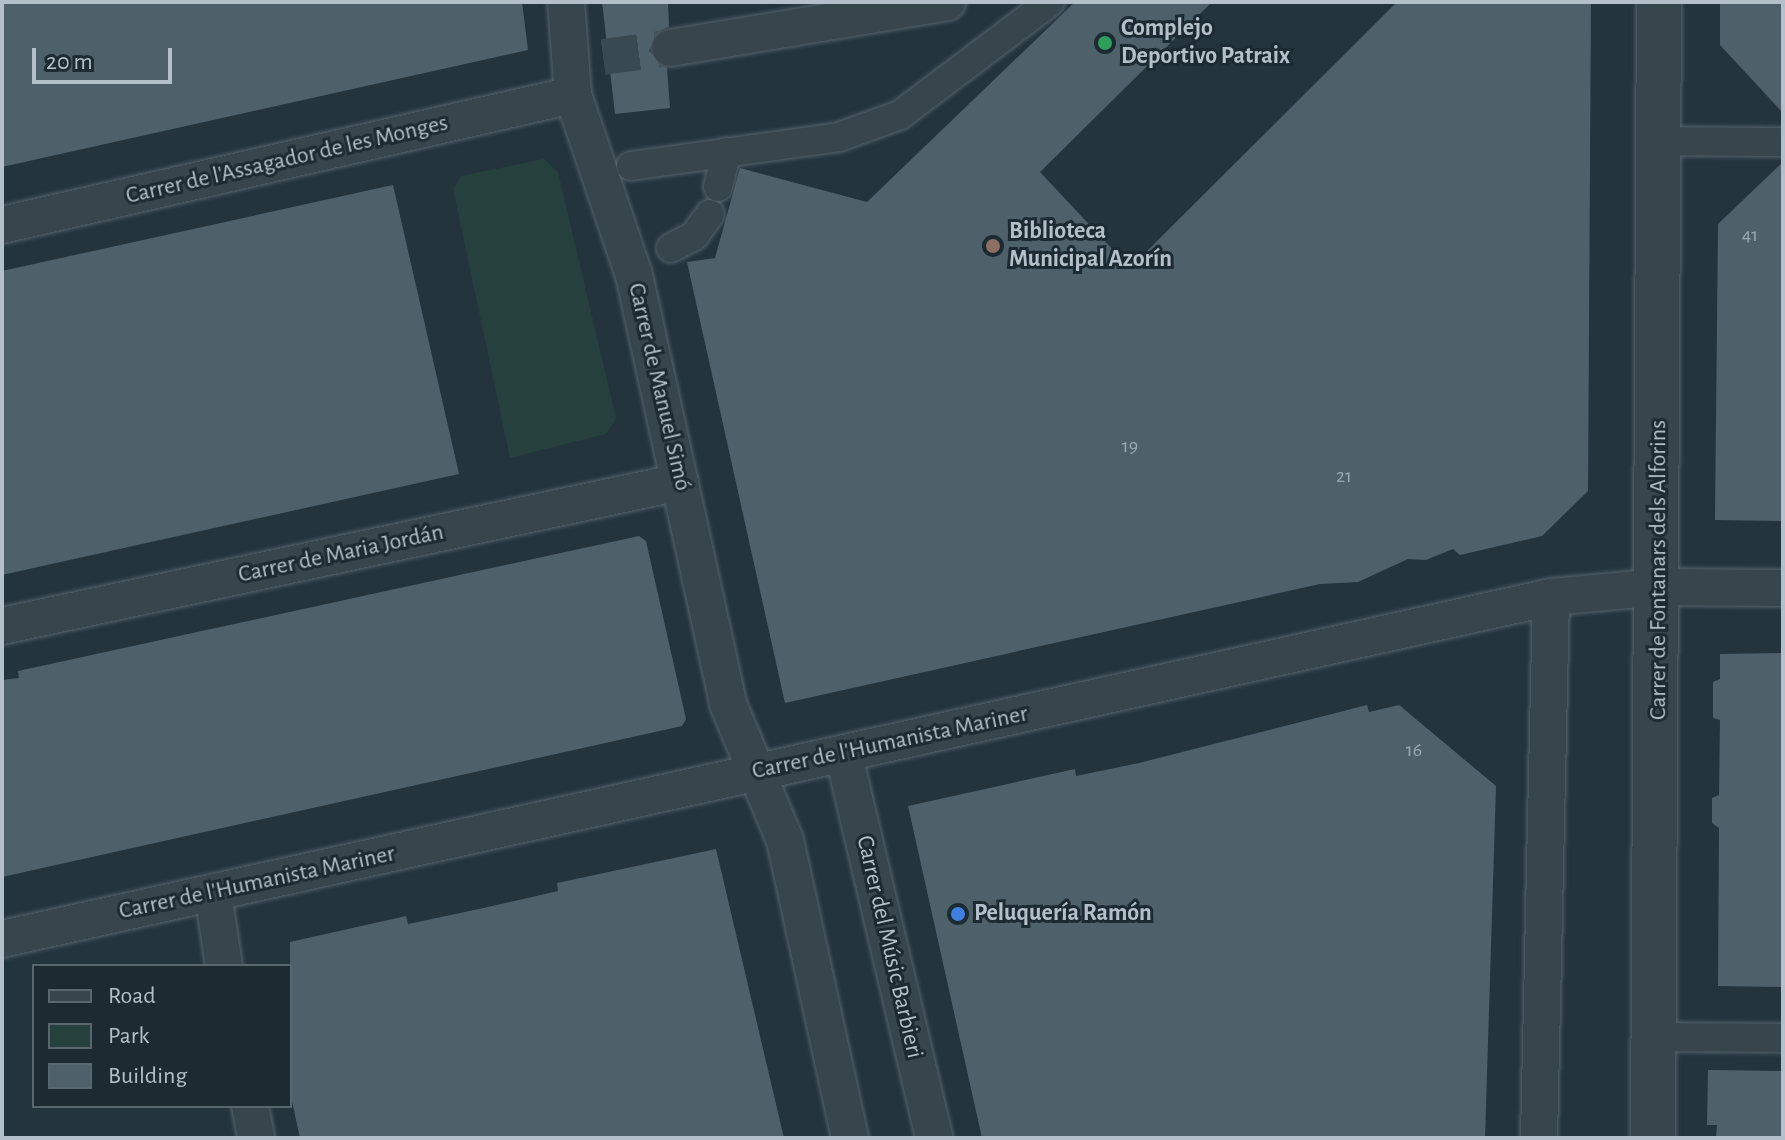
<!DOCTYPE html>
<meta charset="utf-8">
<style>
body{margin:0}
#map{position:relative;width:1785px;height:1140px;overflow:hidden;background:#23343d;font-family:"Alegreya Sans",sans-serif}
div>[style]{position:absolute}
.green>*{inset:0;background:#26403d}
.building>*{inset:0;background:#4e616b}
.minor-tunnel>*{height:36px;margin-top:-18px;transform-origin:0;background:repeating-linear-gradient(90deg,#394952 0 36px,transparent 0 54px)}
.roads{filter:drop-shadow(0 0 2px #55636b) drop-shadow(0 0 2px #55636b)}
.pedestrian>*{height:28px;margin:-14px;padding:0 14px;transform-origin:14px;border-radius:14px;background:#37454d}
.minor>*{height:36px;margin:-18px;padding:0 18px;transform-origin:18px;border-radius:18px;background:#37454d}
.tertiary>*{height:44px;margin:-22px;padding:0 22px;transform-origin:22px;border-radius:22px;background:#37454d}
.dots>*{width:22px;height:22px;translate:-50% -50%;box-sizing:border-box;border:4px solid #1c2a32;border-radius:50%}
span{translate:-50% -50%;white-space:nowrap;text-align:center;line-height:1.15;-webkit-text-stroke:6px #1c2a32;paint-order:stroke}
.number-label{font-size:20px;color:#9aa8b2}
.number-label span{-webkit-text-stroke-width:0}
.poi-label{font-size:24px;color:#b3c0c9;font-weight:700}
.left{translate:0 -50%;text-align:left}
.street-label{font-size:24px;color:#b3c0c9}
.frame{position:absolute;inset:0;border:4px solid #b3c0c9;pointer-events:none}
.legend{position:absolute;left:32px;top:964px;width:260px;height:144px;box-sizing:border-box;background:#1c2a32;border:2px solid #58666e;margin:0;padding:10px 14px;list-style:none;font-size:24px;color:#b3c0c9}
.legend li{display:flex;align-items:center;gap:16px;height:40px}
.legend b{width:40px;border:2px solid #58666e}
.scale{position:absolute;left:32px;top:48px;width:140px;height:36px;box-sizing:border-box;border:4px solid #b3c0c9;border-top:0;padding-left:10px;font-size:24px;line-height:28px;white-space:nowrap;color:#b3c0c9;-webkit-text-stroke:6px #1c2a32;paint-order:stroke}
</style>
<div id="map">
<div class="green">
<i style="clip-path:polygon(544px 159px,558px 172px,616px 418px,606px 434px,510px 458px,453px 189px,461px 176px)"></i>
</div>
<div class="building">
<i style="clip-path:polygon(2px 2px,522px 2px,528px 50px,2px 167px)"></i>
<i style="clip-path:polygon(602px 2px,668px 2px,669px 27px,656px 32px,649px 51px,667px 68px,670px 108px,615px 114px)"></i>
<i style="clip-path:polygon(1075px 2px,1212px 2px,1040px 172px,1130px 268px,1397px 2px,1591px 2px,1588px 491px,1542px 536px,1460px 555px,1453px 549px,1426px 560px,1408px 559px,1358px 582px,1320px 584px,785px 703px,687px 262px,715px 258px,740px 168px,867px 202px)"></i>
<i style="clip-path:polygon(1720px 2px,1783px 2px,1783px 113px,1720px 45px)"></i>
<i style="clip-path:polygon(1783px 162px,1783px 521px,1715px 520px,1718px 224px)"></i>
<i style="clip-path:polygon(393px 185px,459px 474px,2px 575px,2px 271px)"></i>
<i style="clip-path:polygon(639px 536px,646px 541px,686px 719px,682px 726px,2px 877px,2px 680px,19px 678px,18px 671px)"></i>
<i style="clip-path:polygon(1783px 653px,1783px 987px,1718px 986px,1719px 828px,1712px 823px,1712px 798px,1719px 795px,1720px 720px,1713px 718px,1713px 682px,1720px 679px,1720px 654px)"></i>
<i style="clip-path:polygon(1367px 705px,1369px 712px,1399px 705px,1496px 786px,1485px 1138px,982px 1138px,908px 806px,1075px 769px,1076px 776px,1139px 763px)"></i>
<i style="clip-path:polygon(716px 849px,784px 1138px,300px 1138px,290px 1092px,290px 942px,406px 916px,408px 924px,479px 909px,558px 891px,557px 883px)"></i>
<i style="clip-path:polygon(1708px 1070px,1783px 1071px,1783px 1138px,1716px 1138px,1717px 1125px,1707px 1125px)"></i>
</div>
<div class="minor-tunnel">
<i style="left:603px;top:57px;width:68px;rotate:-7.7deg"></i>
</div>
<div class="roads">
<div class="pedestrian">
<i style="left:1658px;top:141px;width:125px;rotate:0.5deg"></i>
<i style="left:631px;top:166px;width:210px;rotate:-7.9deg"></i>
<i style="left:839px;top:137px;width:65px;rotate:-19.8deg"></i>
<i style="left:900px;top:115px;width:188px;rotate:-37deg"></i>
<i style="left:718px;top:187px;width:36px;rotate:-76deg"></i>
<i style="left:671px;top:248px;width:26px;rotate:-28deg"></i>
<i style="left:694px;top:236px;width:27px;rotate:-54deg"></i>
<i style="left:1655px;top:1037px;width:128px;rotate:0.4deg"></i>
</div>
<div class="minor">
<i style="left:566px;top:2px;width:93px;rotate:85.7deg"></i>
<i style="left:573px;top:95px;width:190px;rotate:71.3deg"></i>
<i style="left:634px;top:275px;width:439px;rotate:77.6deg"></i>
<i style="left:728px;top:704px;width:147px;rotate:67.3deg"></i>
<i style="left:785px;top:840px;width:305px;rotate:77.7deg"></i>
<i style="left:670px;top:48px;width:281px;rotate:-9.4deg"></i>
<i style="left:2px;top:225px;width:586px;rotate:-12.83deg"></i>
<i style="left:2px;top:626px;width:693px;rotate:-11.99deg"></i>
<i style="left:844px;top:756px;width:392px;rotate:76.7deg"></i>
<i style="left:213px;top:893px;width:74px;rotate:81.4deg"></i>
<i style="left:2px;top:939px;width:1586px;rotate:-12.45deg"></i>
<i style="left:1551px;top:597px;width:110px;rotate:-5.2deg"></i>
<i style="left:1661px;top:587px;width:122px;rotate:0.5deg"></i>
<i style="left:250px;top:1106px;width:33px;rotate:79deg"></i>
<i style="left:1539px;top:1138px;width:541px;rotate:-88.73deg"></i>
</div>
<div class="tertiary">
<i style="left:1653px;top:1138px;width:1136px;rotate:-89.7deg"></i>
</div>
</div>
<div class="dots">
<i style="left:1105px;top:43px;background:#2e9e5b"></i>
<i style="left:993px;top:246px;background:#8d6e63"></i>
<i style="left:958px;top:914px;background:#3f7fe0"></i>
</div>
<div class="number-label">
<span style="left:1750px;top:235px">41</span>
<span style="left:1130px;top:446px">19</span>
<span style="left:1344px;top:476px">21</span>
<span style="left:1414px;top:750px">16</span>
</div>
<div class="poi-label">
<span class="left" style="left:1121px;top:43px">Complejo<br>Deportivo Patraix</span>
<span class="left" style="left:1009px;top:246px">Biblioteca<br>Municipal Azorín</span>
<span class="left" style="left:974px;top:914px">Peluquería Ramón</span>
</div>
<div class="street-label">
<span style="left:287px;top:160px;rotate:-13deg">Carrer de l'Assagador de les Monges</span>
<span style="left:659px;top:387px;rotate:77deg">Carrer de Manuel Simó</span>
<span style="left:341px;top:554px;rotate:-12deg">Carrer de Maria Jordán</span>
<span style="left:1659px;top:570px;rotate:-90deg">Carrer de Fontanars dels Alforins</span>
<span style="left:890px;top:743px;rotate:-12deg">Carrer de l'Humanista Mariner</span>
<span style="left:257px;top:883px;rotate:-12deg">Carrer de l'Humanista Mariner</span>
<span style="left:889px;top:947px;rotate:77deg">Carrer del Músic Barbieri</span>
</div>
<div class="frame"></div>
<ul class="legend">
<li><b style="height:10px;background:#37454d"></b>Road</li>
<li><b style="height:22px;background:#26403d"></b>Park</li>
<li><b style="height:22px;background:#4e616b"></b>Building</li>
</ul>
<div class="scale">20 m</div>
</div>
